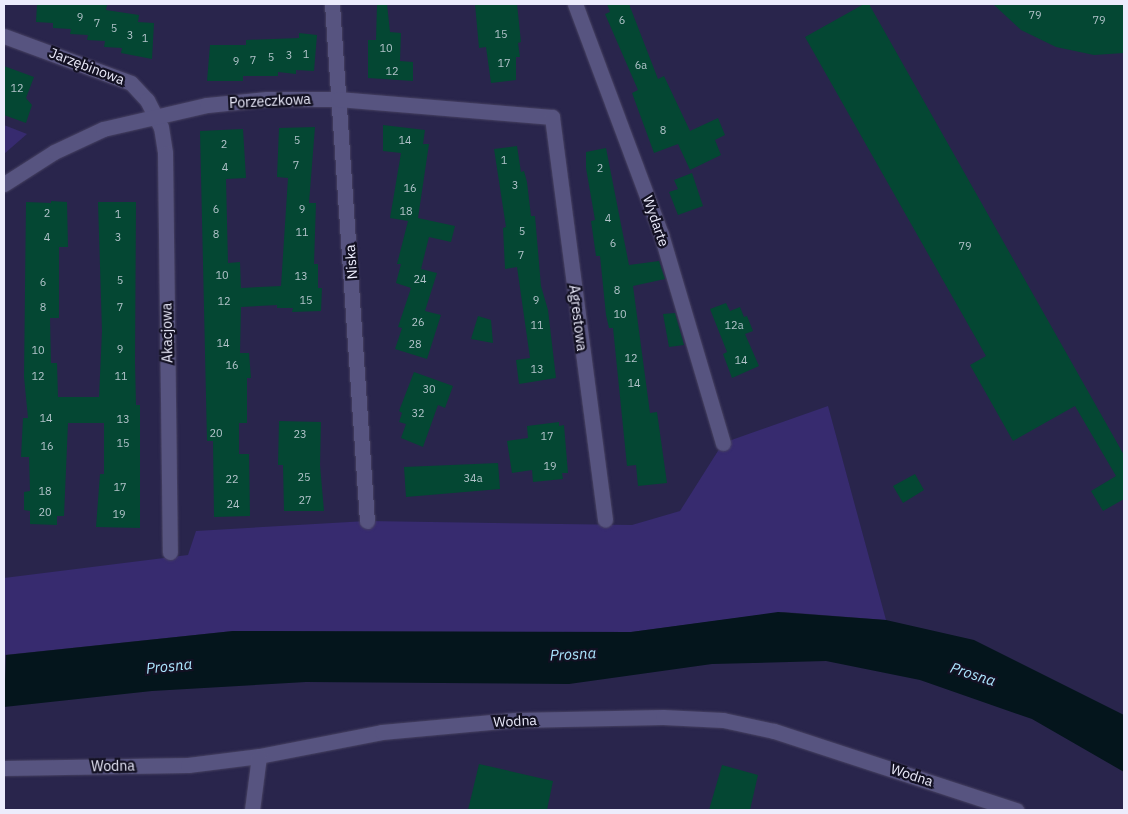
<!DOCTYPE html>
<meta charset="utf-8">
<style>
body{margin:0}
#map{position:relative;width:1128px;height:814px;overflow:hidden;background:#29254c;font-family:"IBM Plex Sans",sans-serif}
div>[style]{position:absolute}
.green>*{inset:0;background:#372b6f}
.water>*{inset:0;background:#04151c}
.building>*{inset:0;background:#044733}
.roads{filter:drop-shadow(0 0 1px #474262) drop-shadow(0 0 1px #474262)}
.street>*{height:15px;margin:-7.5px;padding:0 7.5px;transform-origin:7.5px;border-radius:7.5px;background:#575480}
span{translate:-50% -50%;white-space:nowrap;text-align:center;line-height:1.15;-webkit-text-stroke:4.5px #131123;paint-order:stroke}
.number-label{font-size:11px;color:#b2c3ca}
.number-label span{-webkit-text-stroke-width:0}
.street-label{font-size:14px;color:#ececfc}
.water-label{font-size:15px;color:#ace5fe;font-style:italic}
.frame{position:absolute;inset:0;border:5px solid #ececfc;pointer-events:none}
</style>
<div id="map">
<div class="green">
<i style="clip-path:polygon(4px 125px,27px 134px,4px 154px)"></i>
<i style="clip-path:polygon(828px 406px,886px 620px,784px 612px,631px 632px,233px 631px,4px 655px,4px 578px,188px 555px,196px 531px,367px 521px,632px 525px,680px 511px,723px 443px)"></i>
</div>
<div class="water">
<i style="clip-path:polygon(778px 612px,886px 620px,974px 640px,1124px 715px,1124px 772px,1032px 719px,920px 680px,826px 661px,712px 664px,569px 684px,306px 682px,152px 691px,4px 707px,6px 655px,233px 631px,631px 632px)"></i>
</div>
<div class="building">
<i style="clip-path:polygon(37px 4px,107px 5px,106px 10px,139px 15px,138px 22px,154px 23px,152px 59px,121px 53px,122px 48px,104px 47px,105px 41px,87px 40px,88px 35px,70px 34px,71px 29px,53px 28px,53px 23px,36px 22px)"></i>
<i style="clip-path:polygon(377px 4px,387px 4px,390px 32px,401px 33px,400px 61px,413px 62px,413px 81px,368px 78px,368px 40px,376px 40px)"></i>
<i style="clip-path:polygon(475px 4px,517px 4px,521px 42px,518px 43px,520px 57px,516px 57px,516px 80px,491px 83px,486px 47px,479px 48px)"></i>
<i style="clip-path:polygon(607px 4px,629px 4px,658px 79px,664px 76px,690px 131px,718px 118px,725px 135px,715px 140px,721px 155px,690px 170px,678px 144px,654px 153px,632px 93px,638px 90px,605px 14px,610px 12px)"></i>
<i style="clip-path:polygon(864px 4px,869px 4px,1124px 455px,1124px 499px,1103px 511px,1091px 491px,1116px 476px,1075px 406px,1013px 441px,970px 365px,986px 356px,805px 37px)"></i>
<i style="clip-path:polygon(993px 4px,1124px 4px,1124px 53px,1094px 55px,1056px 47px,1021px 30px)"></i>
<i style="clip-path:polygon(299px 33px,317px 35px,314px 71px,296px 70px,296px 74px,278px 72px,278px 76px,243px 76px,243px 81px,207px 81px,210px 45px,246px 45px,246px 40px,299px 38px)"></i>
<i style="clip-path:polygon(4px 66px,34px 77px,26px 98px,32px 105px,26px 123px,4px 115px)"></i>
<i style="clip-path:polygon(383px 125px,425px 130px,423px 144px,429px 144px,418px 218px,455px 226px,451px 242px,429px 237px,421px 269px,437px 273px,425px 311px,441px 315px,427px 359px,395px 349px,402px 328px,398px 327px,411px 288px,396px 283px,401px 264px,397px 264px,408px 221px,390px 218px,401px 153px,383px 151px)"></i>
<i style="clip-path:polygon(315px 127px,309px 203px,316px 203px,314px 264px,318px 264px,318px 288px,322px 288px,321px 311px,292px 312px,293px 308px,277px 308px,277px 305px,241px 307px,240px 353px,249px 353px,251px 378px,247px 378px,247px 423px,239px 423px,239px 454px,249px 454px,250px 516px,214px 517px,213px 441px,207px 441px,200px 131px,243px 129px,246px 178px,226px 179px,228px 263px,240px 262px,241px 288px,281px 286px,288px 178px,277px 177px,279px 128px)"></i>
<i style="clip-path:polygon(517px 146px,521px 172px,524px 171px,527px 182px,531px 216px,535px 216px,541px 286px,548px 310px,556px 378px,519px 384px,516px 360px,530px 358px,517px 267px,505px 269px,503px 228px,506px 227px,494px 149px)"></i>
<i style="clip-path:polygon(606px 148px,629px 265px,659px 261px,665px 279px,633px 286px,650px 413px,657px 412px,667px 483px,638px 486px,636px 465px,627px 466px,613px 328px,609px 328px,606px 315px,600px 256px,596px 256px,591px 221px,595px 220px,586px 168px,586px 152px)"></i>
<i style="clip-path:polygon(692px 173px,703px 206px,678px 215px,669px 192px,678px 189px,674px 180px)"></i>
<i style="clip-path:polygon(51px 201px,67px 202px,68px 247px,59px 247px,59px 318px,50px 318px,51px 363px,57px 363px,58px 397px,99px 397px,102px 331px,98px 202px,136px 202px,135px 362px,136px 405px,140px 405px,140px 528px,96px 527px,100px 474px,104px 474px,104px 423px,68px 423px,64px 516px,57px 516px,57px 525px,30px 524px,30px 511px,24px 510px,24px 492px,30px 491px,29px 457px,21px 457px,23px 418px,28px 418px,24px 377px,26px 202px,51px 203px)"></i>
<i style="clip-path:polygon(726px 303px,730px 311px,740px 307px,744px 317px,747px 316px,753px 331px,745px 334px,759px 366px,732px 378px,723px 354px,727px 352px,710px 309px)"></i>
<i style="clip-path:polygon(675px 313px,684px 345px,669px 347px,663px 314px)"></i>
<i style="clip-path:polygon(478px 316px,491px 320px,493px 343px,471px 339px)"></i>
<i style="clip-path:polygon(414px 372px,453px 386px,445px 408px,438px 405px,423px 447px,401px 438px,406px 424px,399px 422px,402px 413px,399px 411px)"></i>
<i style="clip-path:polygon(279px 421px,321px 422px,320px 465px,324px 511px,284px 511px,283px 465px,278px 465px)"></i>
<i style="clip-path:polygon(559px 422px,559px 426px,564px 425px,568px 473px,562px 473px,563px 479px,533px 482px,532px 470px,512px 473px,507px 441px,528px 438px,527px 426px)"></i>
<i style="clip-path:polygon(498px 463px,500px 489px,406px 497px,404px 467px)"></i>
<i style="clip-path:polygon(915px 474px,924px 490px,903px 503px,893px 486px)"></i>
<i style="clip-path:polygon(479px 764px,553px 781px,547px 810px,468px 810px)"></i>
<i style="clip-path:polygon(722px 765px,758px 775px,750px 810px,709px 810px)"></i>
</div>
<div class="roads">
<div class="street">
<i style="left:332px;top:4px;width:518px;rotate:86.13deg"></i>
<i style="left:575px;top:4px;width:246px;rotate:69.5deg"></i>
<i style="left:661px;top:234px;width:218px;rotate:73.5deg"></i>
<i style="left:4px;top:36px;width:135px;rotate:20.3deg"></i>
<i style="left:131px;top:83px;width:23px;rotate:47deg"></i>
<i style="left:147px;top:100px;width:30px;rotate:63deg"></i>
<i style="left:161px;top:127px;width:26px;rotate:81deg"></i>
<i style="left:165px;top:153px;width:399px;rotate:89.3deg"></i>
<i style="left:4px;top:184px;width:59px;rotate:-32.6deg"></i>
<i style="left:54px;top:152px;width:54px;rotate:-25.1deg"></i>
<i style="left:103px;top:129px;width:107px;rotate:-13deg"></i>
<i style="left:207px;top:105px;width:60px;rotate:-5.7deg"></i>
<i style="left:267px;top:99px;width:71px"></i>
<i style="left:338px;top:99px;width:215px;rotate:4.8deg"></i>
<i style="left:552px;top:117px;width:406px;rotate:82.5deg"></i>
<i style="left:4px;top:768px;width:184px;rotate:-0.9deg"></i>
<i style="left:188px;top:765px;width:72px;rotate:-7.2deg"></i>
<i style="left:259px;top:756px;width:125px;rotate:-11deg"></i>
<i style="left:382px;top:732px;width:134px;rotate:-5.2deg"></i>
<i style="left:515px;top:720px;width:148px;rotate:-1.2deg"></i>
<i style="left:663px;top:717px;width:60px;rotate:2.9deg"></i>
<i style="left:723px;top:720px;width:52px;rotate:12.2deg"></i>
<i style="left:774px;top:731px;width:255px;rotate:18.1deg"></i>
<i style="left:252px;top:810px;width:54px;rotate:-82.6deg"></i>
</div>
</div>
<div class="number-label">
<span style="left:1035px;top:15px">79</span>
<span style="left:80px;top:17px">9</span>
<span style="left:622px;top:20px">6</span>
<span style="left:1099px;top:20px">79</span>
<span style="left:97px;top:23px">7</span>
<span style="left:114px;top:28px">5</span>
<span style="left:501px;top:34px">15</span>
<span style="left:130px;top:35px">3</span>
<span style="left:145px;top:38px">1</span>
<span style="left:386px;top:48px">10</span>
<span style="left:306px;top:54px">1</span>
<span style="left:289px;top:55px">3</span>
<span style="left:271px;top:57px">5</span>
<span style="left:253px;top:60px">7</span>
<span style="left:236px;top:61px">9</span>
<span style="left:504px;top:63px">17</span>
<span style="left:641px;top:65px">6a</span>
<span style="left:392px;top:71px">12</span>
<span style="left:17px;top:88px">12</span>
<span style="left:663px;top:130px">8</span>
<span style="left:297px;top:140px">5</span>
<span style="left:405px;top:140px">14</span>
<span style="left:224px;top:144px">2</span>
<span style="left:504px;top:160px">1</span>
<span style="left:296px;top:165px">7</span>
<span style="left:225px;top:167px">4</span>
<span style="left:600px;top:168px">2</span>
<span style="left:515px;top:185px">3</span>
<span style="left:410px;top:188px">16</span>
<span style="left:216px;top:209px">6</span>
<span style="left:302px;top:209px">9</span>
<span style="left:406px;top:211px">18</span>
<span style="left:47px;top:213px">2</span>
<span style="left:118px;top:214px">1</span>
<span style="left:608px;top:218px">4</span>
<span style="left:522px;top:231px">5</span>
<span style="left:302px;top:232px">11</span>
<span style="left:216px;top:234px">8</span>
<span style="left:47px;top:237px">4</span>
<span style="left:118px;top:237px">3</span>
<span style="left:613px;top:243px">6</span>
<span style="left:965px;top:246px">79</span>
<span style="left:521px;top:255px">7</span>
<span style="left:222px;top:275px">10</span>
<span style="left:301px;top:276px">13</span>
<span style="left:420px;top:279px">24</span>
<span style="left:120px;top:280px">5</span>
<span style="left:43px;top:282px">6</span>
<span style="left:617px;top:290px">8</span>
<span style="left:306px;top:300px">15</span>
<span style="left:536px;top:300px">9</span>
<span style="left:224px;top:301px">12</span>
<span style="left:43px;top:307px">8</span>
<span style="left:120px;top:307px">7</span>
<span style="left:620px;top:314px">10</span>
<span style="left:418px;top:322px">26</span>
<span style="left:537px;top:325px">11</span>
<span style="left:734px;top:325px">12a</span>
<span style="left:223px;top:343px">14</span>
<span style="left:415px;top:344px">28</span>
<span style="left:120px;top:349px">9</span>
<span style="left:38px;top:350px">10</span>
<span style="left:631px;top:358px">12</span>
<span style="left:741px;top:360px">14</span>
<span style="left:232px;top:365px">16</span>
<span style="left:537px;top:369px">13</span>
<span style="left:38px;top:376px">12</span>
<span style="left:121px;top:376px">11</span>
<span style="left:634px;top:383px">14</span>
<span style="left:429px;top:389px">30</span>
<span style="left:418px;top:413px">32</span>
<span style="left:46px;top:418px">14</span>
<span style="left:123px;top:419px">13</span>
<span style="left:216px;top:433px">20</span>
<span style="left:300px;top:434px">23</span>
<span style="left:547px;top:436px">17</span>
<span style="left:123px;top:443px">15</span>
<span style="left:47px;top:446px">16</span>
<span style="left:550px;top:466px">19</span>
<span style="left:304px;top:477px">25</span>
<span style="left:473px;top:478px">34a</span>
<span style="left:232px;top:479px">22</span>
<span style="left:120px;top:487px">17</span>
<span style="left:45px;top:491px">18</span>
<span style="left:305px;top:500px">27</span>
<span style="left:233px;top:504px">24</span>
<span style="left:45px;top:512px">20</span>
<span style="left:119px;top:514px">19</span>
</div>
<div class="street-label">
<span style="left:87px;top:66px;rotate:21deg">Jarzębinowa</span>
<span style="left:270px;top:101px;rotate:-3deg">Porzeczkowa</span>
<span style="left:656px;top:221px;rotate:71deg">Wydarte</span>
<span style="left:351px;top:262px;rotate:-94deg">Niska</span>
<span style="left:578px;top:318px;rotate:83deg">Agrestowa</span>
<span style="left:167px;top:333px;rotate:-91deg">Akacjowa</span>
<span style="left:515px;top:721px;rotate:-3deg">Wodna</span>
<span style="left:113px;top:766px;rotate:-1deg">Wodna</span>
<span style="left:912px;top:775px;rotate:18deg">Wodna</span>
</div>
<div class="water-label">
<span style="left:573px;top:654px;rotate:-3deg">Prosna</span>
<span style="left:169px;top:666px;rotate:-6deg">Prosna</span>
<span style="left:973px;top:674px;rotate:18deg">Prosna</span>
</div>
<div class="frame"></div>
</div>
